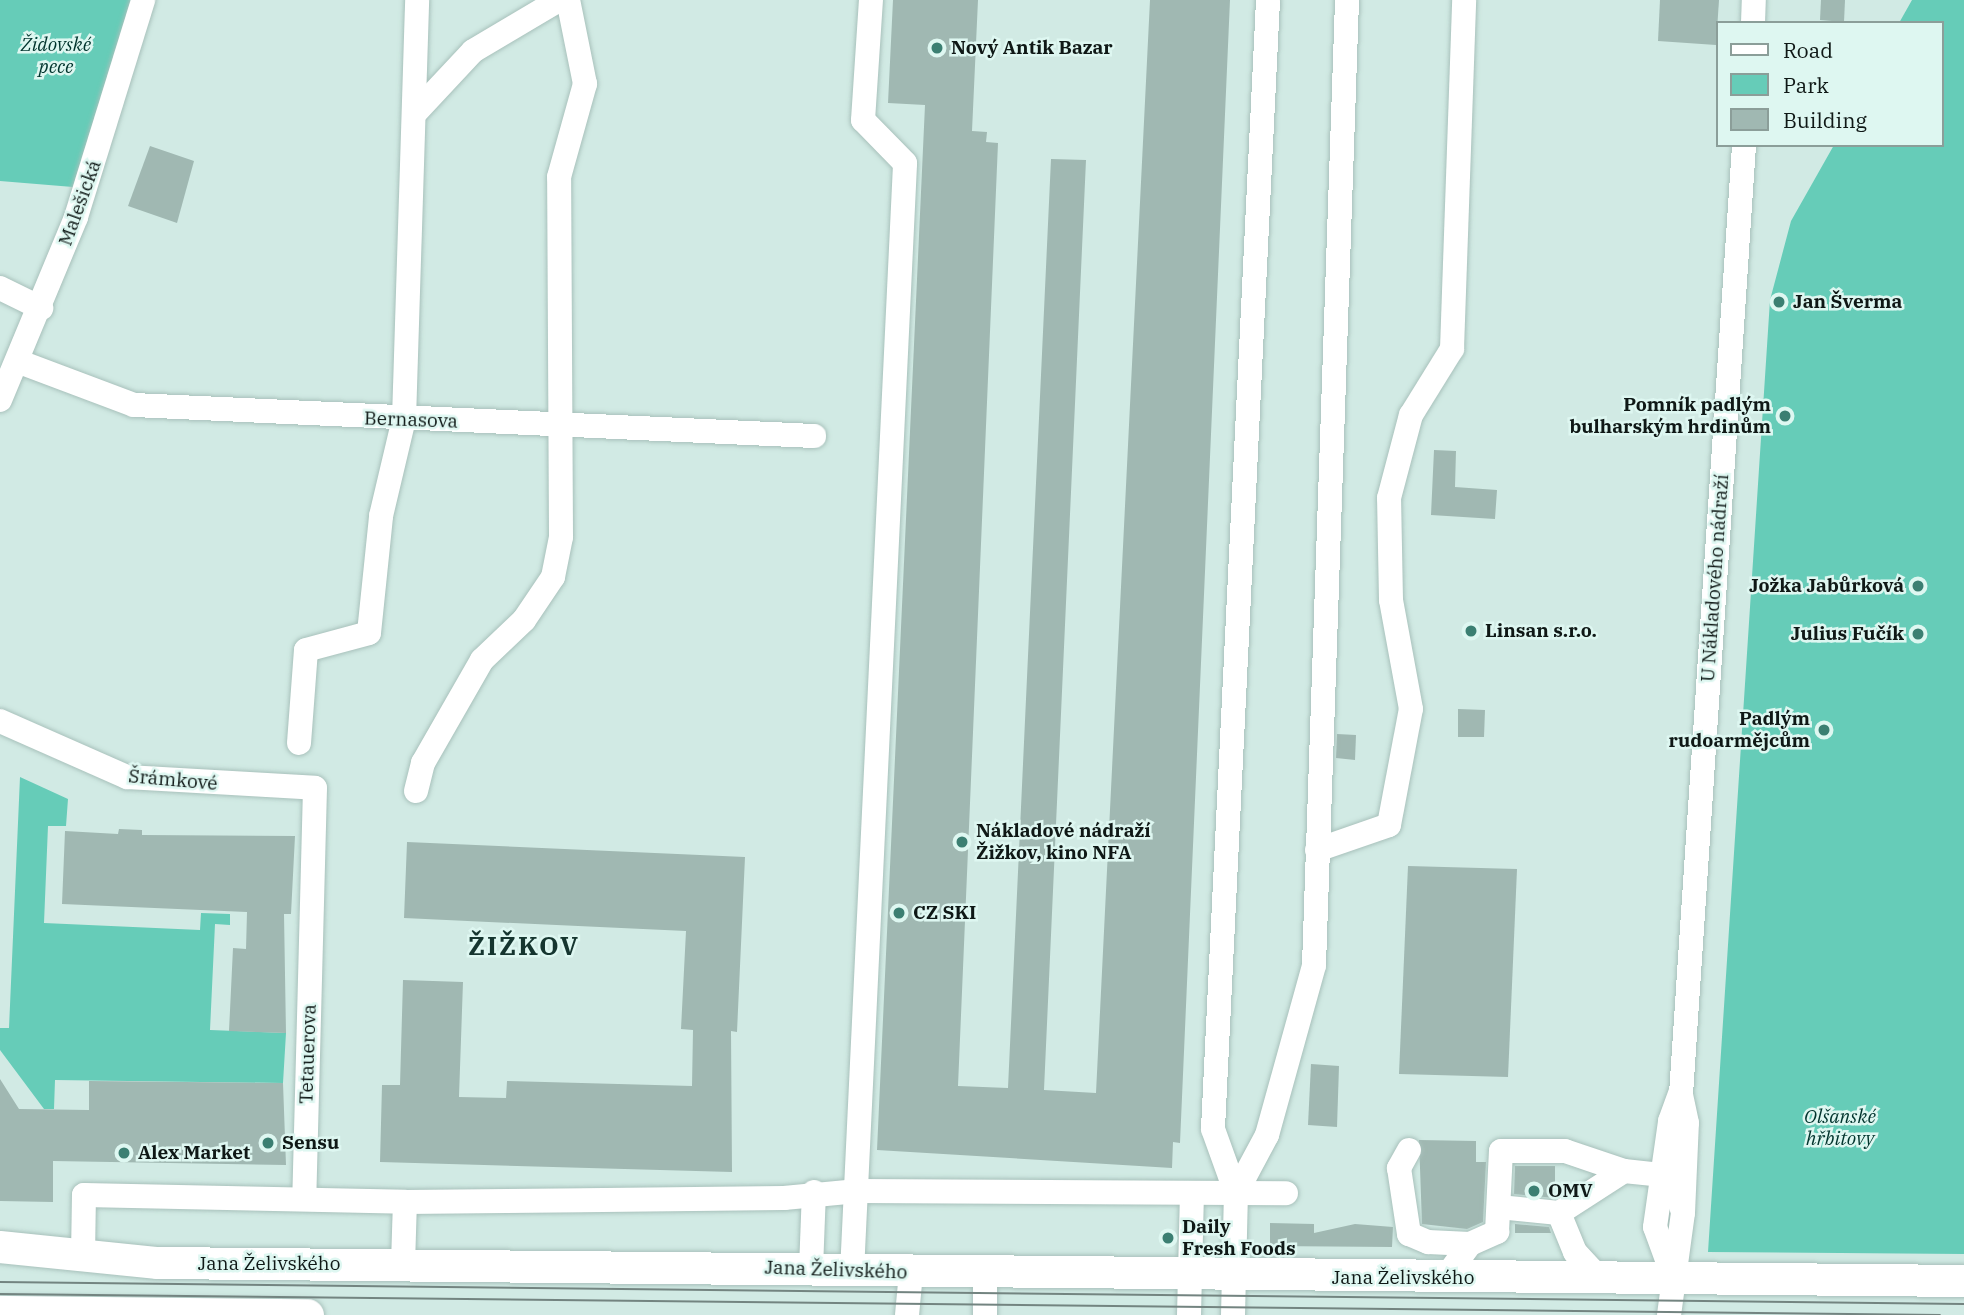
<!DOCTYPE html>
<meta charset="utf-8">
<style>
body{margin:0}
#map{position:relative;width:1964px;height:1315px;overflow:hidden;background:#d1eae4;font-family:"IBM Plex Serif",serif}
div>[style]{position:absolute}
.green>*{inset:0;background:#66ccb8}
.building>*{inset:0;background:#a0b8b2}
.roads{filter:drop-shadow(0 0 2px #a8c1bb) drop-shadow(0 0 2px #a8c1bb)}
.minor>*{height:24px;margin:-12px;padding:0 12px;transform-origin:12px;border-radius:12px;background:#fff}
.major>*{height:32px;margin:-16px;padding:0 16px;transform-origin:16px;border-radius:16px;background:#fff}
.tram>*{height:2px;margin:-1px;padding:0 1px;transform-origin:1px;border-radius:1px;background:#738480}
.dots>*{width:19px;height:19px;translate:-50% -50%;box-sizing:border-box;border:4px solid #def7f1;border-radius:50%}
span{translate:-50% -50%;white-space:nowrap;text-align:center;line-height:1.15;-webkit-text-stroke:5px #def7f1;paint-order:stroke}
.park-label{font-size:19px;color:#00342d;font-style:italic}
.poi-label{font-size:19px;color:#0f1816;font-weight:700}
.left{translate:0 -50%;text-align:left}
.right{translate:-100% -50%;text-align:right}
.street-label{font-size:19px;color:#0f1816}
.district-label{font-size:26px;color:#15352f;font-weight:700;letter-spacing:2px}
.legend{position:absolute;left:1716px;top:21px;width:228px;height:126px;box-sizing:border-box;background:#def7f1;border:2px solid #8b9e99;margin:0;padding:9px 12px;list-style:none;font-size:21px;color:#0f1816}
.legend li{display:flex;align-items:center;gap:14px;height:35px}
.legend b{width:35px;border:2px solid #8b9e99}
</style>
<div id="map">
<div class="green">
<i style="clip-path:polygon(0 0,131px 0,73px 187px,0 181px)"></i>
<i style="clip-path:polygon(1912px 0,1964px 0,1964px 1254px,1708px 1252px,1770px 300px,1791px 221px,1834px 145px,1941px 145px,1941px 23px,1899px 23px)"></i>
<i style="clip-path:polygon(20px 777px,68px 799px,66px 826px,48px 826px,44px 923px,200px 930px,201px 913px,230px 914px,230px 925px,215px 924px,210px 1030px,286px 1033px,283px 1083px,55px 1080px,54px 1109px,44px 1109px,0 1050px,0 1028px,9px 1028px)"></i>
</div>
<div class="building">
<i style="clip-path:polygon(893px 0,978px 0,972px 131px,987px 132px,986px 142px,998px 143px,958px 1086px,1008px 1088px,1051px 159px,1086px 160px,1044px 1090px,1096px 1093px,1150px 0,1230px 0,1180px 1143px,1173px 1142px,1172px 1168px,877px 1150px,925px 105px,888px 103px)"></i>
<i style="clip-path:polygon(1660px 0,1719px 0,1716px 45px,1658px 41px)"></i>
<i style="clip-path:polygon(1821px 0,1845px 0,1844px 22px,1820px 20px)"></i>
<i style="clip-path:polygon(150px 146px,194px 161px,177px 223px,128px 206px)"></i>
<i style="clip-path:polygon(1434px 450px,1456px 451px,1455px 487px,1497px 490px,1495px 519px,1431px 515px)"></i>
<i style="clip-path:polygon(1458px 709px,1485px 710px,1484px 737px,1458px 737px)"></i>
<i style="clip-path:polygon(1337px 734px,1356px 735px,1355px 760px,1336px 758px)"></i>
<i style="clip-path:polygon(119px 829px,142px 830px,142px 835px,295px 836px,291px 914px,284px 914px,286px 1033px,229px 1031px,233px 948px,246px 949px,247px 912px,62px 904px,65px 831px,118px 834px)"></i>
<i style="clip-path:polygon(407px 842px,745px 857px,737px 1032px,731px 1031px,732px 1172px,380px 1162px,382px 1085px,400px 1085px,403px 980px,463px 982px,459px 1097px,506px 1098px,507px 1081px,692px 1086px,693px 1030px,681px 1029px,686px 931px,404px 918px)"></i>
<i style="clip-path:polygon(1408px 866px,1517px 869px,1508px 1077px,1399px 1074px)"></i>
<i style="clip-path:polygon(1311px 1064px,1339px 1066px,1337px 1127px,1308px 1125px)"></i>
<i style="clip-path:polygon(0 1079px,19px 1109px,89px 1110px,89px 1081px,283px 1083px,286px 1165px,53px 1161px,53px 1202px,0 1201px)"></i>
<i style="clip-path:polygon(1419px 1140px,1476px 1141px,1476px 1162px,1486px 1162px,1483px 1222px,1467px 1229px,1422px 1224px)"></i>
<i style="clip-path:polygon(1515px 1166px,1555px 1166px,1555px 1198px,1514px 1194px)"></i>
<i style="clip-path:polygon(1270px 1223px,1314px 1224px,1314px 1233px,1355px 1224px,1393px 1227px,1392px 1247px,1270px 1246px)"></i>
<i style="clip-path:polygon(1515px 1224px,1549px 1227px,1551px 1233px,1515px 1233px)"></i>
</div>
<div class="roads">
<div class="minor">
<i style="left:1753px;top:23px;width:23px;rotate:-88deg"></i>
<i style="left:416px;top:112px;width:83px;rotate:-46.9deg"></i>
<i style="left:473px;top:51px;width:100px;rotate:-30.7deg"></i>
<i style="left:0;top:288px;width:46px;rotate:26deg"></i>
<i style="left:17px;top:361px;width:125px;rotate:20.6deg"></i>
<i style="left:134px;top:405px;width:681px;rotate:2.61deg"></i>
<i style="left:0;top:400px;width:198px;rotate:-67.4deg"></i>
<i style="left:76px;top:217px;width:227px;rotate:-72.8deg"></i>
<i style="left:0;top:721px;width:139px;rotate:23.8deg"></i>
<i style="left:127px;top:777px;width:188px;rotate:3.3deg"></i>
<i style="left:315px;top:788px;width:411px;rotate:91.5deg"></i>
<i style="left:299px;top:743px;width:93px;rotate:-85.7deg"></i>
<i style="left:306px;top:650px;width:65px;rotate:-15.1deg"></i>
<i style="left:369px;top:633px;width:118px;rotate:-84.1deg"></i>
<i style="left:381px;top:516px;width:100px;rotate:-76.7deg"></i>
<i style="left:404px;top:419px;width:419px;rotate:-88.2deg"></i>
<i style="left:416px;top:791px;width:29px;rotate:-76deg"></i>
<i style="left:423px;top:763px;width:119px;rotate:-60.2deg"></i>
<i style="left:482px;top:660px;width:58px;rotate:-43.6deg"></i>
<i style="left:524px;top:620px;width:52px;rotate:-56deg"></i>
<i style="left:553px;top:577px;width:41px;rotate:-78.7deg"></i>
<i style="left:561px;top:537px;width:360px;rotate:-90.3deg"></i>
<i style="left:559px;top:177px;width:97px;rotate:-74.4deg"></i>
<i style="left:585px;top:84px;width:86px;rotate:-101.4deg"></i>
<i style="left:1317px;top:850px;width:76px;rotate:-19.1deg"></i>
<i style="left:1389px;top:825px;width:118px;rotate:-79.3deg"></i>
<i style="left:1411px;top:709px;width:111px;rotate:-100.4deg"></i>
<i style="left:1391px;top:600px;width:102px;rotate:-91.1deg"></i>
<i style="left:1389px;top:498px;width:86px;rotate:-75.2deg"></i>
<i style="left:1411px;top:415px;width:78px;rotate:-58.2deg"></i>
<i style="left:1452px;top:349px;width:349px;rotate:-88deg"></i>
<i style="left:1409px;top:1150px;width:21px;rotate:119deg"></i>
<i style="left:1399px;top:1168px;width:67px;rotate:81.4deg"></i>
<i style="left:1409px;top:1234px;width:21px;rotate:23deg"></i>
<i style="left:1428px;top:1242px;width:42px;rotate:2.7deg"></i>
<i style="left:1236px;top:1193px;width:66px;rotate:-61.9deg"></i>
<i style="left:1267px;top:1135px;width:176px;rotate:-74.5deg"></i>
<i style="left:1314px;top:965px;width:966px;rotate:-88.04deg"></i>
<i style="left:1499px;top:1207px;width:60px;rotate:5.7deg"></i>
<i style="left:1559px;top:1213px;width:77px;rotate:-32.9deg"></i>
<i style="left:1559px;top:1213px;width:42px;rotate:67.7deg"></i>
<i style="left:1575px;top:1252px;width:37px;rotate:47deg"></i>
<i style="left:83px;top:1257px;width:62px;rotate:-89.1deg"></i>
<i style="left:84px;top:1195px;width:321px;rotate:1.2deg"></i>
<i style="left:405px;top:1202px;width:379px;rotate:-0.6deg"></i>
<i style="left:784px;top:1198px;width:74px;rotate:-5.4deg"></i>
<i style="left:858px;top:1191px;width:428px;rotate:0.3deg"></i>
<i style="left:403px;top:1264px;width:62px;rotate:-88.2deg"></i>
<i style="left:811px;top:1269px;width:77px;rotate:-87.8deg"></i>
<i style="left:852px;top:1272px;width:1110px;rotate:-87.26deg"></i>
<i style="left:905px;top:163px;width:60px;rotate:-134.3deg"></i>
<i style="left:863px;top:120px;width:120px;rotate:-86.2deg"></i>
<i style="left:1673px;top:1276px;width:52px;rotate:-110.2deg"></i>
<i style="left:1655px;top:1227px;width:107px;rotate:-81.9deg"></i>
<i style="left:1670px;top:1121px;width:29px;rotate:-70deg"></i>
<i style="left:1445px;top:1278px;width:42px;rotate:-53.7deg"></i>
<i style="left:1470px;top:1244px;width:30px;rotate:-24deg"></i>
<i style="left:1497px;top:1232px;width:81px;rotate:-87.2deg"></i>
<i style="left:1501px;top:1151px;width:64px"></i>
<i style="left:1565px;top:1151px;width:62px;rotate:18.7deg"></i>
<i style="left:1624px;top:1171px;width:37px;rotate:6deg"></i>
<i style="left:1661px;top:1175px;width:17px;rotate:40deg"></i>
<i style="left:1674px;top:1186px;width:24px;rotate:71deg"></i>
<i style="left:907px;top:1315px;width:42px;rotate:-84.6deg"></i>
<i style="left:985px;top:1315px;width:42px;rotate:-90deg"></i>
<i style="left:1189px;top:1315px;width:121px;rotate:-88.6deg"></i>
<i style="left:1233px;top:1315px;width:122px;rotate:-88.6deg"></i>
<i style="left:1236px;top:1193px;width:68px;rotate:-109.8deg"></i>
<i style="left:1213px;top:1129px;width:1130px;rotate:-87.21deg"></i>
<i style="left:1669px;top:1315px;width:103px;rotate:-82.2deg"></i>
<i style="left:1683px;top:1213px;width:90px;rotate:-87.5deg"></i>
<i style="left:1687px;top:1123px;width:30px;rotate:-102deg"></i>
<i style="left:1681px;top:1094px;width:951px;rotate:-86.2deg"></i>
</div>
<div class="major">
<i style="left:0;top:1247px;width:159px;rotate:5.8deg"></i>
<i style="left:158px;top:1263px;width:1806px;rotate:0.57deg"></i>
<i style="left:0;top:1312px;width:308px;rotate:0.6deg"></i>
</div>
</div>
<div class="tram">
<i style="left:0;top:1282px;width:1964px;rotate:0.64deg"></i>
<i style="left:0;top:1294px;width:1940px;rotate:0.62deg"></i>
</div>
<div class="dots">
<i style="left:937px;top:48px;background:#3b7f72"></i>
<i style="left:1779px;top:302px;background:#3b7f72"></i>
<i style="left:1785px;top:416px;background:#3b7f72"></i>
<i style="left:1918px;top:586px;background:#3b7f72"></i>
<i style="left:1471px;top:631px;background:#3b7f72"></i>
<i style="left:1918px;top:634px;background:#3b7f72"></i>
<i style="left:1824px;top:730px;background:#3b7f72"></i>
<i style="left:962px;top:842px;background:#3b7f72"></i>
<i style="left:899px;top:913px;background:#3b7f72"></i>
<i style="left:268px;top:1143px;background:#3b7f72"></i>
<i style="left:124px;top:1153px;background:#3b7f72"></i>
<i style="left:1534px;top:1191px;background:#3b7f72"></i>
<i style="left:1168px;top:1238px;background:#3b7f72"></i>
</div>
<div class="park-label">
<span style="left:56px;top:56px">Židovské<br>pece</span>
<span style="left:1840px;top:1128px">Olšanské<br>hřbitovy</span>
</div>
<div class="poi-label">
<span class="left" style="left:951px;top:48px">Nový Antik Bazar</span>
<span class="left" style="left:1793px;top:302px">Jan Šverma</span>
<span class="right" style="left:1771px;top:416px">Pomník padlým<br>bulharským hrdinům</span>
<span class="right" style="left:1904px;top:586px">Jožka Jabůrková</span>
<span class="left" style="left:1485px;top:631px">Linsan s.r.o.</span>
<span class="right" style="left:1904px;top:634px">Julius Fučík</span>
<span class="right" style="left:1810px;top:730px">Padlým<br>rudoarmějcům</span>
<span class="left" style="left:976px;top:842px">Nákladové nádraží<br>Žižkov, kino NFA</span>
<span class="left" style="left:913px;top:913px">CZ SKI</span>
<span class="left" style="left:282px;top:1143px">Sensu</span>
<span class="left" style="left:138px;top:1153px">Alex Market</span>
<span class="left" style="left:1548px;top:1191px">OMV</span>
<span class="left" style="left:1182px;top:1238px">Daily<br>Fresh Foods</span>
</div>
<div class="street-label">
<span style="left:80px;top:203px;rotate:-70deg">Malešická</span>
<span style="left:411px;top:420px;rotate:2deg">Bernasova</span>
<span style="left:1715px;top:578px;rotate:-86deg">U Nákladového nádraží</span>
<span style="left:173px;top:780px;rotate:5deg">Šrámkové</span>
<span style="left:308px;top:1054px;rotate:-88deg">Tetauerova</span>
<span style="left:269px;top:1264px">Jana Želivského</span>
<span style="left:836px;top:1270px;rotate:2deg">Jana Želivského</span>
<span style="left:1403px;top:1278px">Jana Želivského</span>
</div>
<div class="district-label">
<span style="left:524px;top:946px">ŽIŽKOV</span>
</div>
<ul class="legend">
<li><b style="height:9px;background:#fff"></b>Road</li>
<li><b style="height:19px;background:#66ccb8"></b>Park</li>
<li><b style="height:19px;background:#a0b8b2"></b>Building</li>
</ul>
</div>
